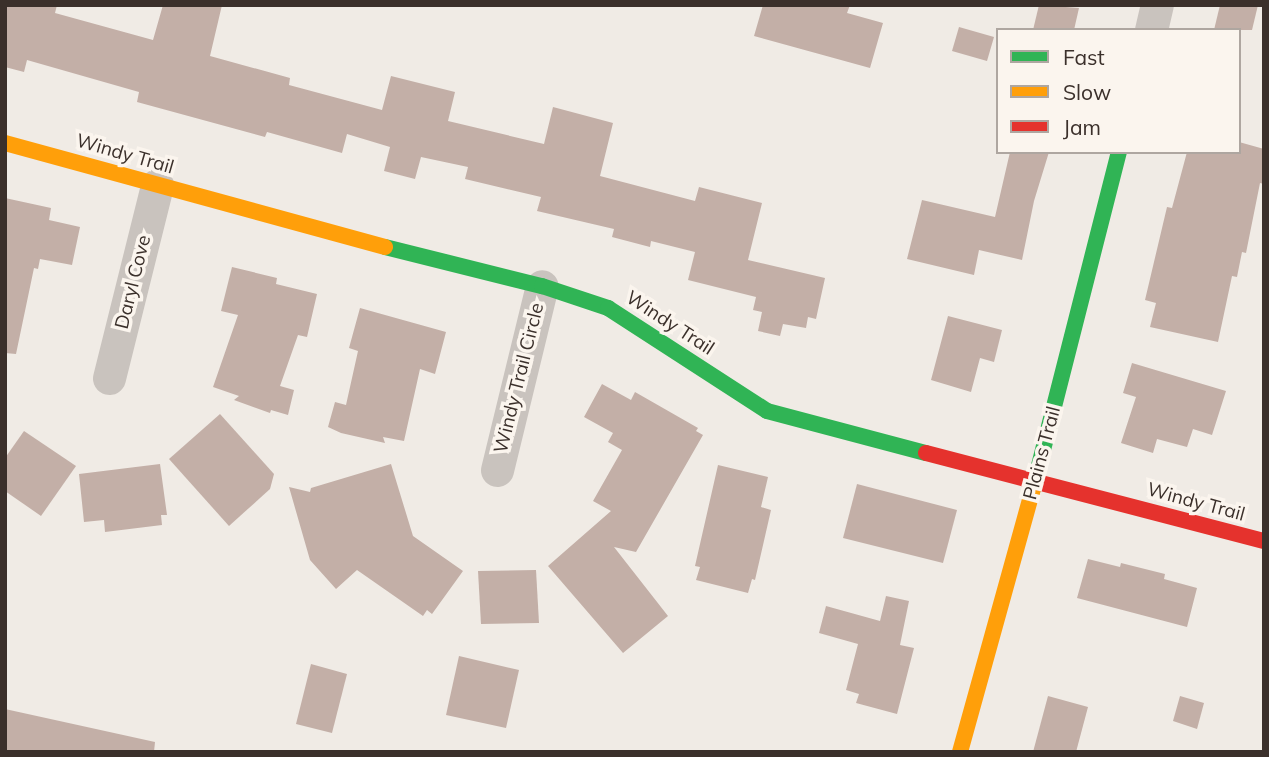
<!DOCTYPE html>
<style>
body{margin:0}
#map{position:relative;width:1269px;height:757px;overflow:hidden;background:#f0ebe5;font-family:Mulish,sans-serif}
div>[style]{position:absolute}
.building>*{inset:0;background:#c3afa7}
.street>*{height:33px;margin:-16.5px;padding:0 16.5px;transform-origin:16.5px;border-radius:16.5px;background:#c9c3be}
.fast>*{height:16px;margin:-8px;padding:0 8px;transform-origin:8px;border-radius:8px;background:#30b455}
.slow>*{height:16px;margin:-8px;padding:0 8px;transform-origin:8px;border-radius:8px;background:#ff9f0a}
.jam>*{height:16px;margin:-8px;padding:0 8px;transform-origin:8px;border-radius:8px;background:#e5322d}
span{translate:-50% -50%;white-space:nowrap;text-align:center;line-height:1.15;-webkit-text-stroke:7px #fbf5ee;paint-order:stroke}
.street-label{font-size:19px;color:#3b302b}
.frame{position:absolute;inset:0;border:7px solid #3b302b;pointer-events:none}
.legend{position:absolute;left:996px;top:28px;width:245px;height:126px;box-sizing:border-box;background:#fbf5ee;border:2px solid #aea6a0;margin:0;padding:9px 12px;list-style:none;font-size:21px;color:#3b302b}
.legend li{display:flex;align-items:center;gap:14px;height:35px}
.legend b{width:35px;border:2px solid #aea6a0}
</style>
<div id="map">
<div class="building">
<i style="clip-path:polygon(5px 5px,57px 5px,55px 13px,153px 40px,163px 5px,222px 5px,210px 56px,290px 78px,289px 85px,382px 110px,391px 76px,455px 92px,448px 121px,544px 144px,553px 107px,613px 123px,600px 176px,695px 201px,699px 187px,762px 203px,748px 260px,825px 278px,816px 319px,808px 317px,806px 328px,783px 324px,780px 336px,758px 331px,762px 312px,753px 310px,756px 297px,688px 280px,695px 252px,651px 241px,650px 247px,612px 237px,614px 229px,537px 211px,541px 197px,465px 179px,468px 167px,421px 157px,415px 179px,384px 171px,390px 147px,347px 134px,342px 153px,267px 132px,265px 137px,137px 102px,139px 92px,27px 60px,24px 72px,5px 67px)"></i>
<i style="clip-path:polygon(763px 5px,850px 5px,847px 13px,883px 23px,870px 68px,754px 36px)"></i>
<i style="clip-path:polygon(1039px 5px,1079px 8px,1074px 30px,1033px 30px)"></i>
<i style="clip-path:polygon(1220px 5px,1258px 5px,1252px 30px,1214px 30px)"></i>
<i style="clip-path:polygon(959px 27px,994px 37px,987px 61px,952px 51px)"></i>
<i style="clip-path:polygon(1239px 142px,1264px 149px,1264px 184px,1260px 183px,1246px 253px,1242px 252px,1237px 277px,1232px 276px,1218px 342px,1150px 327px,1156px 303px,1145px 300px,1167px 207px,1172px 208px,1187px 152px,1239px 152px)"></i>
<i style="clip-path:polygon(1010px 152px,1049px 152px,1034px 201px,1022px 260px,979px 250px,974px 275px,907px 259px,922px 200px,995px 217px)"></i>
<i style="clip-path:polygon(5px 198px,51px 208px,49px 220px,80px 227px,72px 265px,40px 259px,38px 269px,34px 268px,16px 354px,5px 353px)"></i>
<i style="clip-path:polygon(232px 267px,277px 278px,276px 284px,317px 294px,307px 337px,298px 335px,280px 386px,294px 390px,288px 415px,271px 410px,270px 413px,234px 400px,239px 396px,213px 387px,238px 315px,221px 311px)"></i>
<i style="clip-path:polygon(360px 308px,446px 332px,435px 374px,420px 369px,404px 441px,383px 437px,385px 443px,341px 433px,328px 427px,335px 402px,346px 405px,358px 351px,349px 348px)"></i>
<i style="clip-path:polygon(948px 316px,1002px 330px,994px 362px,980px 358px,971px 392px,931px 380px)"></i>
<i style="clip-path:polygon(1132px 363px,1226px 391px,1212px 435px,1193px 429px,1187px 447px,1157px 439px,1153px 453px,1121px 443px,1136px 397px,1123px 393px)"></i>
<i style="clip-path:polygon(602px 384px,631px 400px,635px 392px,698px 428px,696px 431px,703px 435px,636px 552px,614px 547px,668px 616px,623px 653px,548px 566px,611px 511px,593px 501px,622px 450px,608px 442px,613px 433px,584px 417px)"></i>
<i style="clip-path:polygon(220px 414px,274px 474px,270px 489px,229px 526px,169px 459px)"></i>
<i style="clip-path:polygon(24px 431px,76px 466px,41px 516px,5px 491px,5px 458px)"></i>
<i style="clip-path:polygon(160px 464px,167px 515px,161px 515px,162px 525px,105px 532px,104px 520px,84px 522px,79px 474px)"></i>
<i style="clip-path:polygon(391px 464px,413px 536px,463px 571px,432px 614px,427px 610px,423px 616px,357px 570px,336px 589px,310px 560px,289px 487px,310px 492px,311px 488px)"></i>
<i style="clip-path:polygon(718px 465px,768px 477px,761px 507px,771px 510px,755px 580px,752px 579px,748px 593px,696px 580px,700px 567px,695px 566px)"></i>
<i style="clip-path:polygon(857px 484px,957px 510px,943px 563px,843px 538px)"></i>
<i style="clip-path:polygon(1088px 559px,1120px 567px,1121px 563px,1165px 574px,1164px 579px,1197px 588px,1187px 627px,1077px 598px)"></i>
<i style="clip-path:polygon(536px 570px,539px 623px,481px 624px,478px 571px)"></i>
<i style="clip-path:polygon(886px 596px,909px 601px,900px 645px,914px 648px,897px 714px,856px 703px,859px 694px,846px 690px,858px 644px,819px 633px,826px 606px,880px 621px)"></i>
<i style="clip-path:polygon(459px 656px,519px 670px,506px 728px,446px 715px)"></i>
<i style="clip-path:polygon(311px 664px,347px 674px,332px 733px,296px 724px)"></i>
<i style="clip-path:polygon(1048px 696px,1088px 707px,1076px 752px,1033px 752px)"></i>
<i style="clip-path:polygon(1180px 696px,1204px 703px,1197px 729px,1173px 721px)"></i>
<i style="clip-path:polygon(5px 709px,155px 742px,154px 752px,5px 752px)"></i>
</div>
<div class="street">
<i style="left:1151px;top:30px;width:26px;rotate:-77deg"></i>
<i style="left:109px;top:378px;width:199px;rotate:-76deg"></i>
<i style="left:497px;top:470px;width:189px;rotate:-76.3deg"></i>
</div>
<div class="fast">
<i style="left:385px;top:247px;width:162px;rotate:14deg"></i>
<i style="left:542px;top:286px;width:70px;rotate:18.4deg"></i>
<i style="left:608px;top:308px;width:189px;rotate:32.9deg"></i>
<i style="left:767px;top:411px;width:164px;rotate:14.8deg"></i>
<i style="left:1033px;top:489px;width:348px;rotate:-75.7deg"></i>
</div>
<div class="slow">
<i style="left:5px;top:143px;width:394px;rotate:15.3deg"></i>
<i style="left:960px;top:752px;width:273px;rotate:-74.5deg"></i>
</div>
<div class="jam">
<i style="left:926px;top:453px;width:349px;rotate:14.6deg"></i>
</div>
<div class="street-label">
<span style="left:125px;top:154px;rotate:16deg">Windy Trail</span>
<span style="left:133px;top:282px;rotate:-76deg">Daryl Cove</span>
<span style="left:670px;top:323px;rotate:33deg">Windy Trail</span>
<span style="left:519px;top:378px;rotate:-76deg">Windy Trail Circle</span>
<span style="left:1042px;top:453px;rotate:-75deg">Plains Trail</span>
<span style="left:1196px;top:502px;rotate:15deg">Windy Trail</span>
</div>
<div class="frame"></div>
<ul class="legend">
<li><b style="height:9px;background:#30b455"></b>Fast</li>
<li><b style="height:9px;background:#ff9f0a"></b>Slow</li>
<li><b style="height:9px;background:#e5322d"></b>Jam</li>
</ul>
</div>
